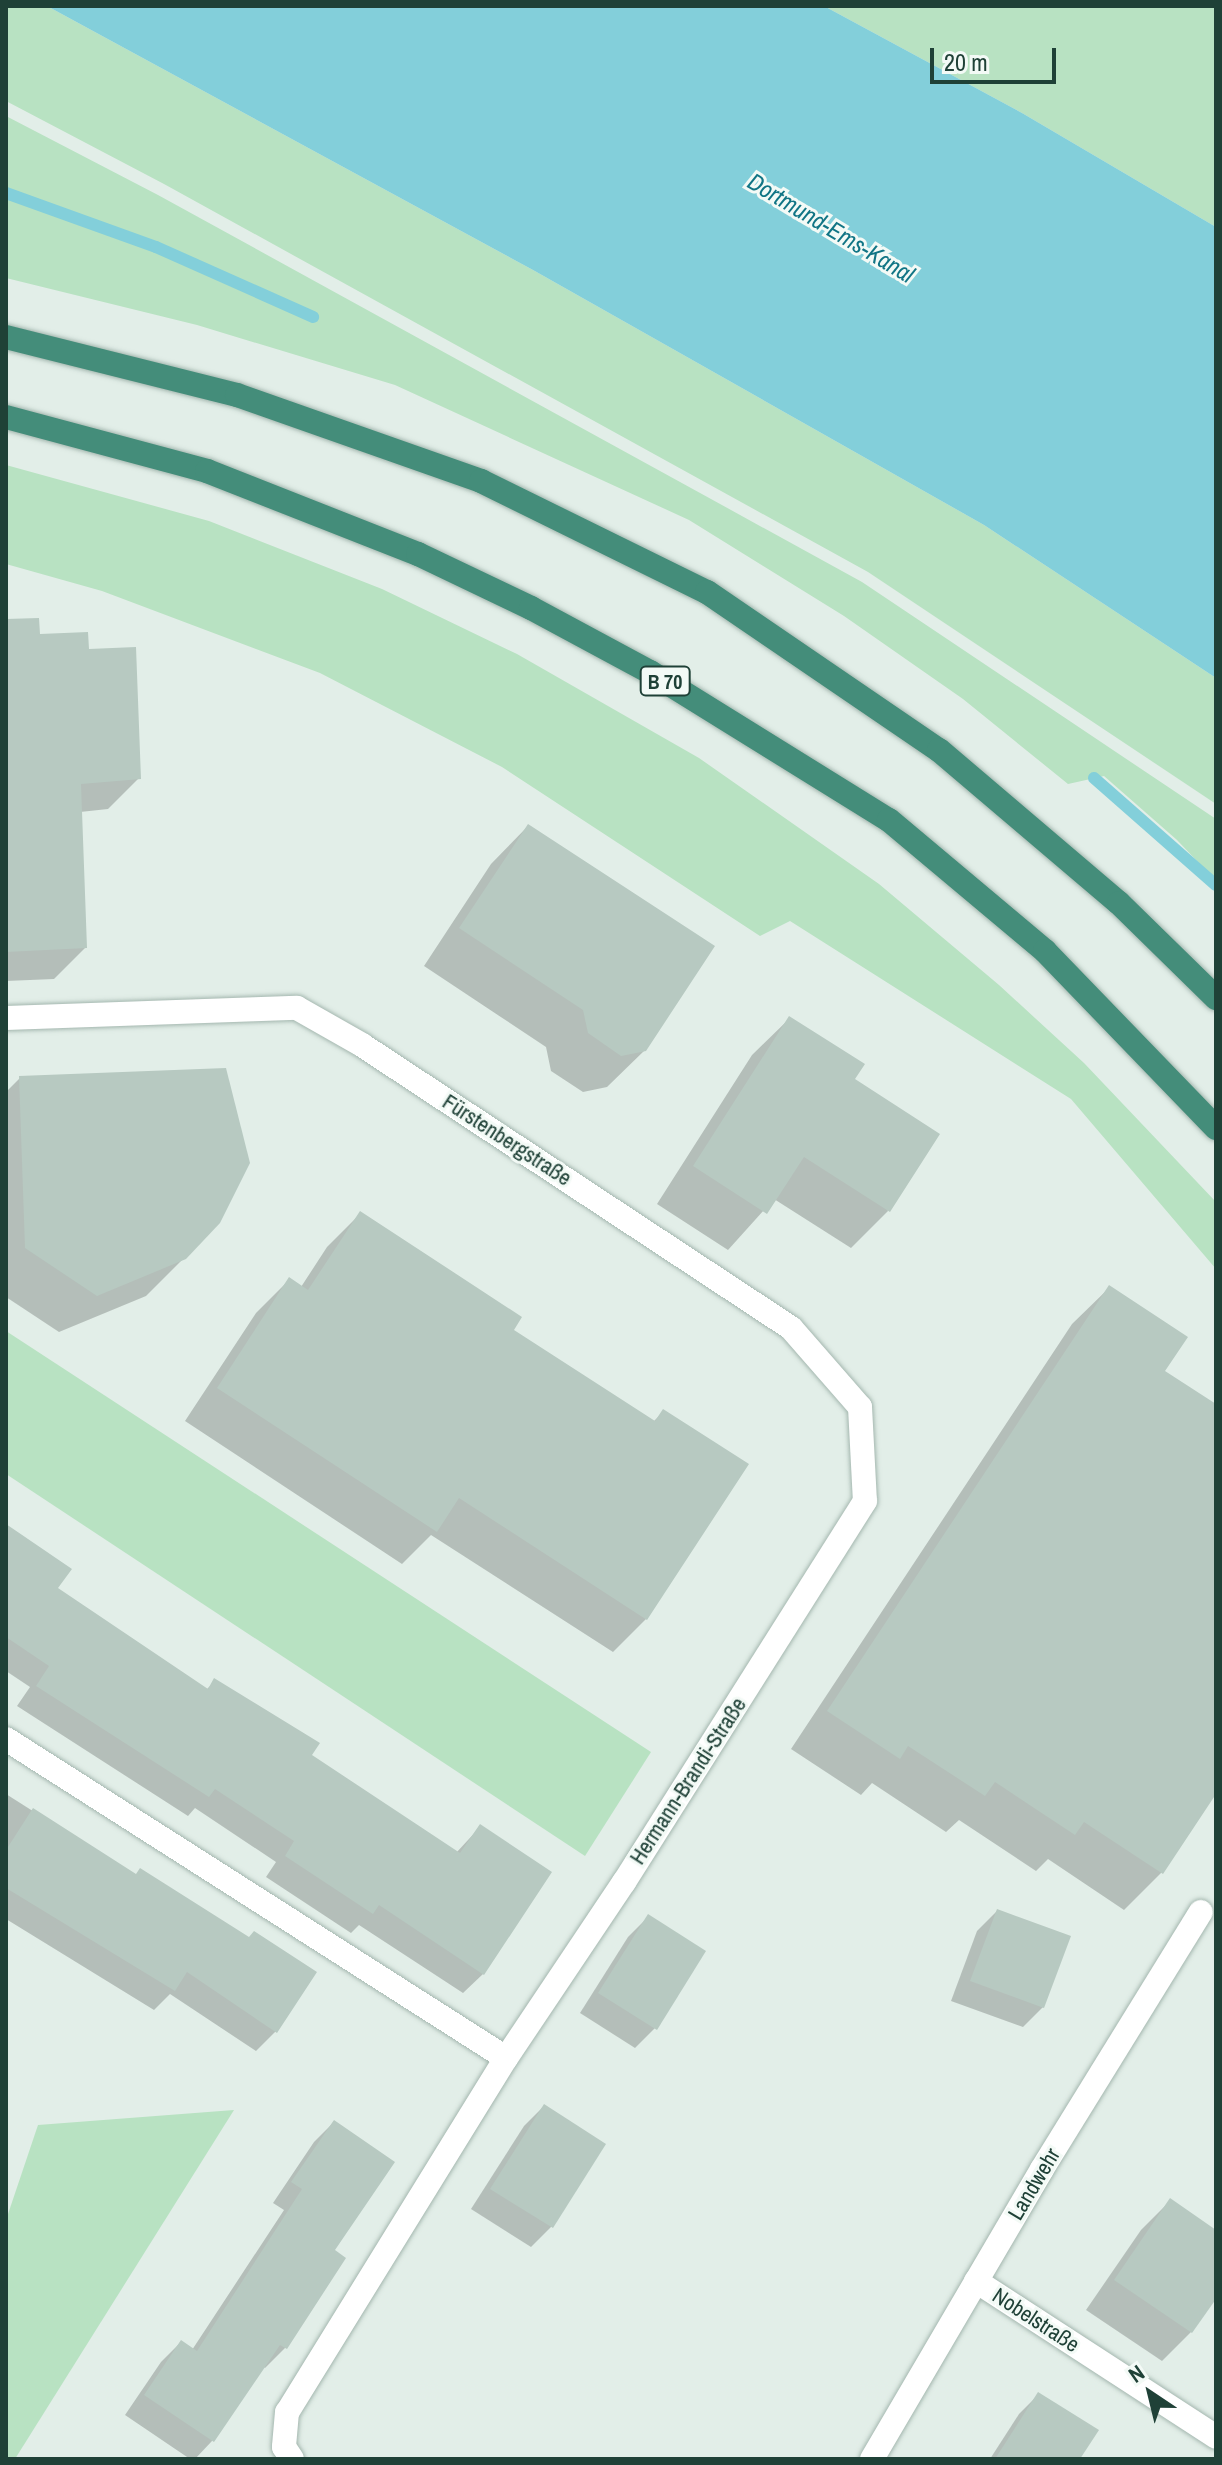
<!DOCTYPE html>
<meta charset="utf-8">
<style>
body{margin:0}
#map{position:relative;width:1222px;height:2465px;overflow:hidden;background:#e2eee8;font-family:"Archivo Narrow",sans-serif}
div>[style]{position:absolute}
.green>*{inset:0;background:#b8e2c2}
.water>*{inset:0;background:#83cfda}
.shadow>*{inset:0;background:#0003}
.stream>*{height:12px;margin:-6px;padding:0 6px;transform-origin:6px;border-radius:6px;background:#83cfda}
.building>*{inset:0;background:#b7c9c1}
.roads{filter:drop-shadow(0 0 2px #a4b7af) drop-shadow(0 0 2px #a4b7af)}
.minor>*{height:24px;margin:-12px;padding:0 12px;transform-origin:12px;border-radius:12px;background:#fff}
.trunk>*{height:24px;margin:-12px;padding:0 12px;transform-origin:12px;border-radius:12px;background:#448d7a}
span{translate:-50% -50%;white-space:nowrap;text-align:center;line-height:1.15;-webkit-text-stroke:6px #f3faf6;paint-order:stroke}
.shield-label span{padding:2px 6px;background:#f3faf6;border:2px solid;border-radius:6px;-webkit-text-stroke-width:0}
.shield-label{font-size:20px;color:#1f4137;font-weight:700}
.street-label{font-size:22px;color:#1f4137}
.water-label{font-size:24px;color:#117585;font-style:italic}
.frame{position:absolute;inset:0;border:8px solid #1f4137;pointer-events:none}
.north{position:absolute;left:1110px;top:2353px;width:80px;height:80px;-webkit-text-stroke:6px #f3faf6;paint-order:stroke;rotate:325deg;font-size:22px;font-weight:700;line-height:32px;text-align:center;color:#1f4137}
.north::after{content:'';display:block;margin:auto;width:28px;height:36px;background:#1f4137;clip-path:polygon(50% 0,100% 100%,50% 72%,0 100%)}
.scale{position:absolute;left:930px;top:48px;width:126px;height:36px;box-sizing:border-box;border:4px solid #1f4137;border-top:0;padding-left:10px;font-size:24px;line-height:28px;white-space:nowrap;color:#1f4137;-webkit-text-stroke:6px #f3faf6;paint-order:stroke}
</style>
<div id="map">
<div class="green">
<i style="clip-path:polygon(6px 6px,47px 6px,533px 270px,984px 525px,1216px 678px,1216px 804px,868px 572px,164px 184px,6px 101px)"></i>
<i style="clip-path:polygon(824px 6px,1216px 6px,1216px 227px,1022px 113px)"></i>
<i style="clip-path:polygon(6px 116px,158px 195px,862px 582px,1216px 819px,1216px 881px,1177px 840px,1104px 776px,1068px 784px,963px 699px,844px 616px,689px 520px,395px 385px,197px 325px,6px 278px)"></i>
<i style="clip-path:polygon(6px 465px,209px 521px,382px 589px,517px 654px,699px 758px,879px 884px,999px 985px,1084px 1063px,1216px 1202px,1216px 1269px,1071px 1099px,790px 921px,760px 936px,502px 767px,320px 673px,102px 591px,6px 564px)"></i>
<i style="clip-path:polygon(6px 1331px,651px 1752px,585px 1856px,6px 1474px)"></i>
<i style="clip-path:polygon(234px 2110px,15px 2459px,6px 2459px,6px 2220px,38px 2125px)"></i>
</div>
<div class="water">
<i style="clip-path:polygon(47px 6px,824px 6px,1022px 113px,1216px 227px,1216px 678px,984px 525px,533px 270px)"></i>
</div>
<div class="shadow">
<i style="clip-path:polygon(6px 621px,38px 636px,87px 651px,139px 778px,108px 809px,80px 812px,85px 948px,54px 979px,6px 981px)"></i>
<i style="clip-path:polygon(528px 826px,645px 1050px,607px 1087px,583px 1092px,551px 1071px,546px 1047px,424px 966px,491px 864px)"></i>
<i style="clip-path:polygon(790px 1018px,852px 1080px,888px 1211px,851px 1248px,774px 1199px,728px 1250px,657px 1204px,752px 1055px)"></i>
<i style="clip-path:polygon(20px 1078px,184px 1258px,146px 1296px,59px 1332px,6px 1297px,6px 1092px)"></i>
<i style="clip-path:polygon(360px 1214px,511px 1331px,653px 1422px,664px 1411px,646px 1619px,613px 1652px,431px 1535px,402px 1564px,185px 1421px,256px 1313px,289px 1280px,301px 1287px,327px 1247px)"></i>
<i style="clip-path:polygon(1110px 1287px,1162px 1371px,1216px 1406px,1216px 1790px,1161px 1873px,1124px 1910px,1048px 1859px,1036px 1871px,959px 1820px,946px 1832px,872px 1783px,861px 1795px,791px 1749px,1072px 1324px)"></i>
<i style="clip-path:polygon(6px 1526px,56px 1589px,206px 1690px,215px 1681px,309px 1756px,456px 1853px,480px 1827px,483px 1974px,463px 1993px,359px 1925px,351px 1933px,266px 1877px,276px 1862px,195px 1808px,188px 1816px,17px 1706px,30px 1687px,6px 1671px)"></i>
<i style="clip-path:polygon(6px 1794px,135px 1876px,276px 2031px,256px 2051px,170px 1994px,154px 2010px,6px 1919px)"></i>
<i style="clip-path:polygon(997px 1911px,1043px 2007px,1023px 2027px,951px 2001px,977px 1931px)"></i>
<i style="clip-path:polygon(648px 1917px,655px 2028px,635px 2048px,580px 2013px,628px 1937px)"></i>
<i style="clip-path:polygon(544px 2106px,604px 2144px,551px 2227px,531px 2247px,471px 2209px,524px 2126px)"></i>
<i style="clip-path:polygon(334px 2122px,332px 2251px,343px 2258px,285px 2348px,265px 2368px,263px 2366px,212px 2441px,195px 2459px,190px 2459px,125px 2415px,161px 2362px,181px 2342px,192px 2350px,284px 2210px,273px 2203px,314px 2142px)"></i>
<i style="clip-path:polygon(1170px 2201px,1216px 2232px,1216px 2295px,1191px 2332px,1162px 2361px,1086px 2310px,1141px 2230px)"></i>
<i style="clip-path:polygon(1039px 2394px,1077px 2459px,990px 2459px,1019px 2414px)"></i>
</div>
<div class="stream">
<i style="left:6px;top:193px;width:159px;rotate:19.8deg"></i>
<i style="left:156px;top:247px;width:172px;rotate:24deg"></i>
<i style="left:1094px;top:778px;width:162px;rotate:41.3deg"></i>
</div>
<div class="building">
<i style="clip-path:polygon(39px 618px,40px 634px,88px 632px,89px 649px,136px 647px,141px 779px,81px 784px,87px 948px,6px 952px,6px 619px)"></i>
<i style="clip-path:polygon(528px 824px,715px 946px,646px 1051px,621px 1056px,588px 1033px,583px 1010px,459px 928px)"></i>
<i style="clip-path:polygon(789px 1016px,865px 1064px,855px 1079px,940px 1134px,890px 1212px,804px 1157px,767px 1214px,693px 1166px)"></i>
<i style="clip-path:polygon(226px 1068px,250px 1163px,220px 1223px,186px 1259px,97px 1296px,25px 1248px,19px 1076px)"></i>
<i style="clip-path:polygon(360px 1211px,522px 1317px,514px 1330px,655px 1421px,663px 1409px,749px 1464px,647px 1620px,459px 1498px,437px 1532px,217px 1388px,289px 1277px,308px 1290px)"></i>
<i style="clip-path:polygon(1109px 1285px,1188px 1337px,1165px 1371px,1216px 1404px,1216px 1794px,1163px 1874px,1084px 1822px,1075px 1835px,995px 1782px,985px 1796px,908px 1746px,900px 1759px,827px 1711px)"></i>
<i style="clip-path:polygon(6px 1524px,72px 1569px,58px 1588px,208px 1689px,214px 1678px,320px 1743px,312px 1755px,460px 1853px,480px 1824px,552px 1872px,484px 1975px,379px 1905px,373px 1914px,285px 1856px,294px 1841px,215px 1789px,209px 1797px,36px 1686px,49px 1666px,6px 1637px)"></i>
<i style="clip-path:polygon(33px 1808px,136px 1874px,140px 1868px,249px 1937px,254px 1931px,317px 1972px,277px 2033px,187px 1972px,175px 1991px,6px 1888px,6px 1850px)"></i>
<i style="clip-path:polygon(997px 1909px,1071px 1936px,1044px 2008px,970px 1981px)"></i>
<i style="clip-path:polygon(648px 1914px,706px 1951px,657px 2030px,598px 1993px)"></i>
<i style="clip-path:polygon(544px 2104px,606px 2144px,553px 2228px,490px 2189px)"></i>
<i style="clip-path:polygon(334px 2120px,395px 2162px,335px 2250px,346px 2258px,287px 2349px,280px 2345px,214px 2442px,144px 2395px,181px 2340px,197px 2351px,302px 2189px,291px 2182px)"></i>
<i style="clip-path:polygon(1170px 2198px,1216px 2230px,1216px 2299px,1192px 2333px,1114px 2280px)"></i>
<i style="clip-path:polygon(1038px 2392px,1099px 2430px,1080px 2459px,995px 2459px)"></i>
</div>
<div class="roads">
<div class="minor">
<i style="left:6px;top:1018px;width:291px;rotate:-2deg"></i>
<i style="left:297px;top:1008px;width:75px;rotate:29.6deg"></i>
<i style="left:362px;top:1045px;width:514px;rotate:33.41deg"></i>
<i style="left:791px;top:1328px;width:105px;rotate:48.9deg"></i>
<i style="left:860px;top:1407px;width:94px;rotate:87deg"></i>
<i style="left:865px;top:1501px;width:451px;rotate:122.3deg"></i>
<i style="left:624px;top:1882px;width:212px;rotate:123.8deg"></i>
<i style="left:506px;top:2058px;width:416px;rotate:121.7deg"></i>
<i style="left:287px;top:2412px;width:35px;rotate:95deg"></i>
<i style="left:284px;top:2447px;width:14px;rotate:56deg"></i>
<i style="left:6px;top:1739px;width:593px;rotate:32.54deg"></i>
<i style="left:976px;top:2281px;width:286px;rotate:33deg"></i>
<i style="left:872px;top:2459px;width:336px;rotate:-59.6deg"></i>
<i style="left:1042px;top:2169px;width:302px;rotate:-58.3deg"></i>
</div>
<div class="trunk">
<i style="left:6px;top:337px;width:238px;rotate:14.1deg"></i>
<i style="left:237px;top:395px;width:259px;rotate:19.4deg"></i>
<i style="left:481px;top:481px;width:252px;rotate:26.2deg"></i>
<i style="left:707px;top:592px;width:281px;rotate:34.3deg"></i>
<i style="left:939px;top:750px;width:236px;rotate:40.4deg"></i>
<i style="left:1119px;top:903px;width:136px;rotate:44.4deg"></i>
<i style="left:6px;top:417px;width:208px;rotate:15deg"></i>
<i style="left:207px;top:471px;width:227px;rotate:21.5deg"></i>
<i style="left:418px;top:554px;width:125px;rotate:25.5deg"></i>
<i style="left:531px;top:608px;width:135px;rotate:28.3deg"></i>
<i style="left:650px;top:672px;width:281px;rotate:31.8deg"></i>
<i style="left:889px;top:820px;width:204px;rotate:40deg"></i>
<i style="left:1045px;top:951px;width:246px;rotate:46deg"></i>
</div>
</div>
<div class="shield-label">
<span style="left:665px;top:681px">B 70</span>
</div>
<div class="street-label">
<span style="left:507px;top:1140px;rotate:33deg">Fürstenbergstraße</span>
<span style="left:688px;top:1781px;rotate:-57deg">Hermann-Brandi-Straße</span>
<span style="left:1034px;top:2184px;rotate:-59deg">Landwehr</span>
<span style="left:1036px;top:2320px;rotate:33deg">Nobelstraße</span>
</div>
<div class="water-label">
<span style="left:831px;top:228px;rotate:31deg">Dortmund-Ems-Kanal</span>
</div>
<div class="frame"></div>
<div class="north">N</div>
<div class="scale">20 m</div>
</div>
